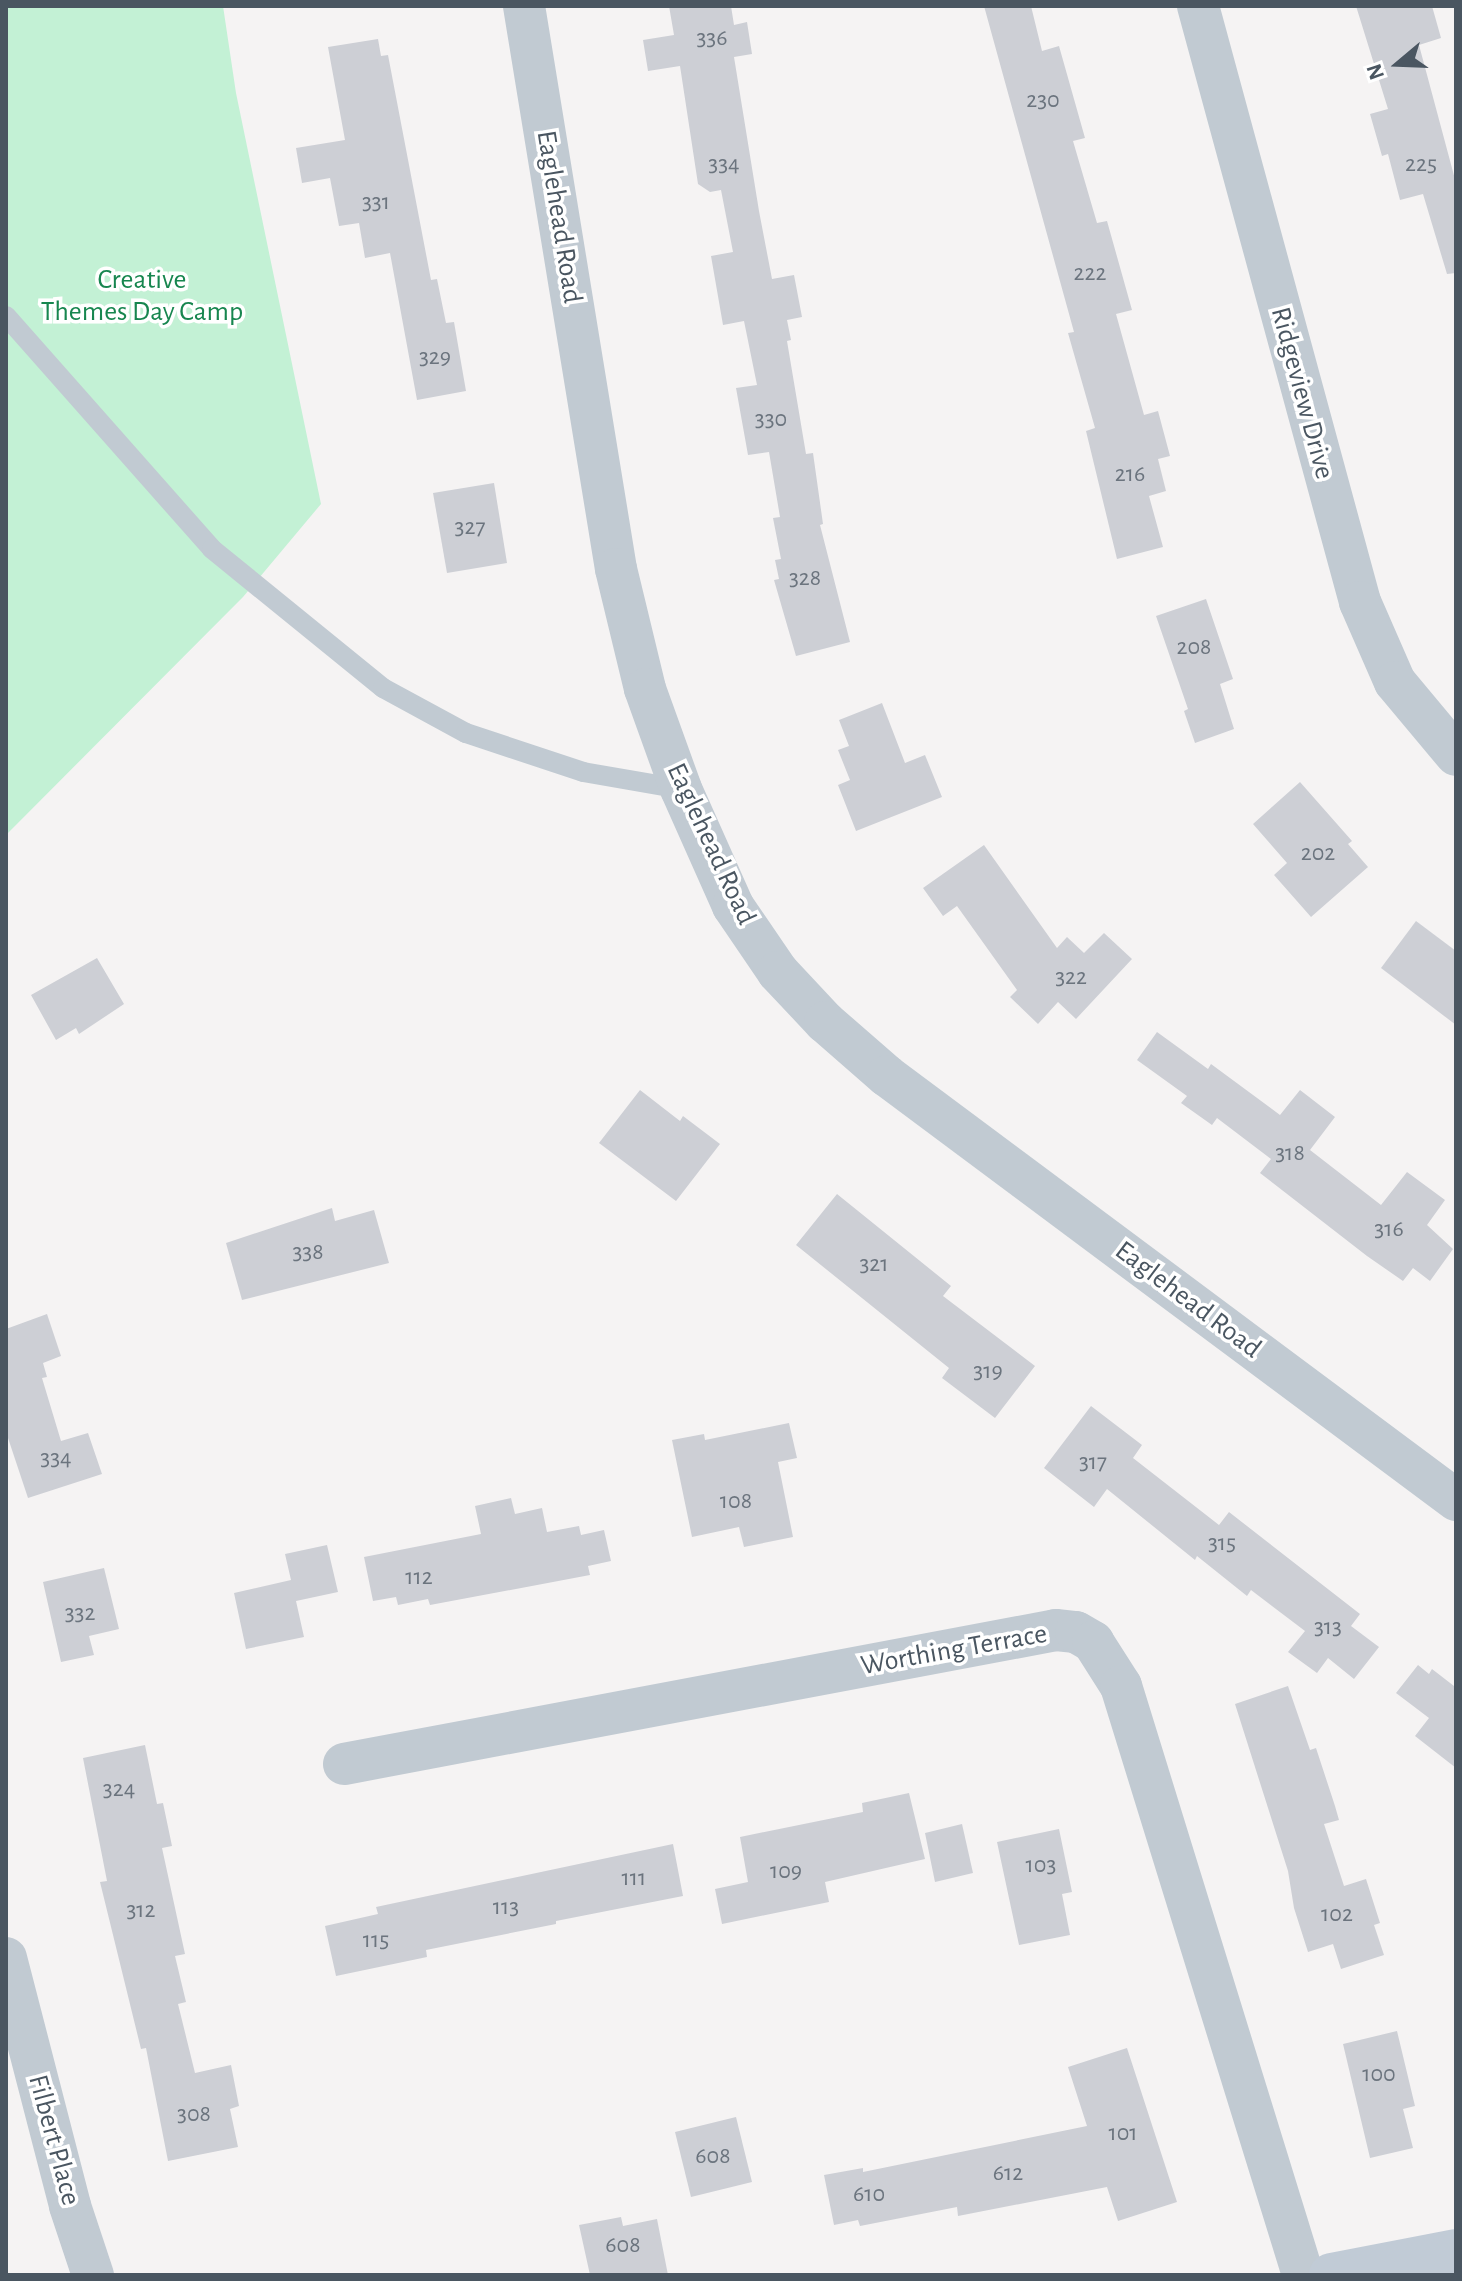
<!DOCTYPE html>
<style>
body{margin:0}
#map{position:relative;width:1462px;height:2281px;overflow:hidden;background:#f5f3f3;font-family:"Alegreya Sans",sans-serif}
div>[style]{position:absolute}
.green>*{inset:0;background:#c3f1d5}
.building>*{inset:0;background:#cdcfd5}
.lane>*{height:20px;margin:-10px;padding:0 10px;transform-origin:10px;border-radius:10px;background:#c1cad2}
.street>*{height:42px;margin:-21px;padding:0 21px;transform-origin:21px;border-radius:21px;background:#c1cad2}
.secondary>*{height:44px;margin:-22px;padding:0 22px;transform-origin:22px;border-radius:22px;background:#c1cbd6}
span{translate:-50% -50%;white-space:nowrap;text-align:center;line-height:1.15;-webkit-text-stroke:7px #fff;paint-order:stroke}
.number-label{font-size:24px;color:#6b747e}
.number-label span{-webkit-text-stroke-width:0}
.street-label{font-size:28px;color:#4a5661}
.park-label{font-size:28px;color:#17864f}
.frame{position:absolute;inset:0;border:8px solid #4a5661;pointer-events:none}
.north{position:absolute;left:1358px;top:24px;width:80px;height:80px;-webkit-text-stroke:6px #fff;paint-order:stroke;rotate:251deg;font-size:22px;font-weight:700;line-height:32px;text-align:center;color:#4a5661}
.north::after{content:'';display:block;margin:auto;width:28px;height:36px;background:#4a5661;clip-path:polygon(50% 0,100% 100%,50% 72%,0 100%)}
</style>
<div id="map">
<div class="green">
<i style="clip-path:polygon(6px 6px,223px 6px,236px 93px,321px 504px,243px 597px,6px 835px)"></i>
</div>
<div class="building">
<i style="clip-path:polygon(669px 6px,731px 6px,734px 25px,747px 22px,752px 54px,734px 57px,759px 211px,772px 279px,794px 275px,802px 317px,787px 320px,791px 340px,787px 341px,806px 454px,813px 453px,823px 524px,820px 525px,850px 642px,796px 656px,774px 580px,779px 579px,775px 560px,781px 559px,773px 518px,780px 517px,769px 452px,748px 455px,736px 388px,757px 385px,744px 321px,723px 325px,711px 256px,733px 252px,721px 190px,710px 192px,698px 184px,680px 66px,648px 71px,643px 40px,674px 35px)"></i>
<i style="clip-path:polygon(984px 6px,1031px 6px,1042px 51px,1059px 46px,1085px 138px,1073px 141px,1097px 223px,1107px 221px,1132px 310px,1116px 314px,1144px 415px,1158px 411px,1170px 456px,1158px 459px,1166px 491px,1149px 496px,1163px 547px,1117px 559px,1086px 431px,1095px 428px,1068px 333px,1074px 332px)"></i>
<i style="clip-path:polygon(1356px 6px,1432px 6px,1441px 38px,1419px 45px,1456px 183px,1456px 273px,1447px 274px,1423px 194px,1400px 200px,1388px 154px,1382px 156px,1370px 114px,1388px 109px)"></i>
<i style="clip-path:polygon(378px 39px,381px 56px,388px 55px,431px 280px,437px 279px,446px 323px,454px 322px,466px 391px,417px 400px,390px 253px,365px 258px,359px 223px,339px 226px,330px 178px,302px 183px,296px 148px,345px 140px,328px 47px)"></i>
<i style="clip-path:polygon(494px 483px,507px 563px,447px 573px,433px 493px)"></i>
<i style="clip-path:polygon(1206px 599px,1233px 679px,1220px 684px,1234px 729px,1195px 743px,1184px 711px,1188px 709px,1156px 616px)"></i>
<i style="clip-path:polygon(882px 703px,905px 763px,925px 755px,942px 797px,856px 831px,838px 785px,850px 780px,838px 750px,849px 746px,839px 720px)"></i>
<i style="clip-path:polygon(1300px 782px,1352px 841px,1348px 844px,1368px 867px,1311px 917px,1274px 875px,1287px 863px,1253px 824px)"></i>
<i style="clip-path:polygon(984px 845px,1057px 948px,1067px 937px,1084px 953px,1104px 933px,1132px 959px,1076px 1019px,1058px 1002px,1038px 1024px,1010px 997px,1017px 990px,957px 906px,943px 916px,923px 888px)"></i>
<i style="clip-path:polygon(1416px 921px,1456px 951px,1456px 1025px,1381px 968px)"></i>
<i style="clip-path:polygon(97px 958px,124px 1004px,79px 1034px,76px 1028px,56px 1040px,31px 995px)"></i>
<i style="clip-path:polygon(1157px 1032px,1208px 1069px,1211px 1064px,1280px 1115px,1300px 1090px,1335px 1117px,1310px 1150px,1381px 1205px,1407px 1172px,1445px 1200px,1427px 1225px,1453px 1249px,1430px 1281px,1413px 1268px,1403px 1281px,1367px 1256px,1260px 1173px,1271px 1159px,1217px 1118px,1212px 1125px,1181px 1103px,1187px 1096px,1137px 1060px)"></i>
<i style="clip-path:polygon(640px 1090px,680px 1121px,683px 1116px,720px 1144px,676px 1201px,599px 1143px)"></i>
<i style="clip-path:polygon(837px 1194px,951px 1286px,943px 1296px,1035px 1366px,995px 1418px,942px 1378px,949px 1368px,796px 1245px)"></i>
<i style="clip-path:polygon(332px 1208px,335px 1221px,374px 1210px,389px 1263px,242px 1300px,226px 1243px)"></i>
<i style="clip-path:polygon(47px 1314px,61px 1356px,43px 1363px,47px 1377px,42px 1378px,61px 1441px,88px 1433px,102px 1474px,28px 1498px,6px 1432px,6px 1329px)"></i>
<i style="clip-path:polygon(1091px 1406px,1142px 1445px,1133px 1458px,1219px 1525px,1229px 1512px,1360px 1614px,1351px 1626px,1379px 1647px,1354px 1679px,1328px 1658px,1317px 1673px,1288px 1652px,1305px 1631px,1251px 1590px,1247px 1596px,1197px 1556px,1195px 1560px,1107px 1489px,1094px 1507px,1044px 1468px)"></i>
<i style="clip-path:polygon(789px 1423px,797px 1458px,778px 1462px,793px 1537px,744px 1547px,739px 1527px,692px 1537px,672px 1440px,704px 1434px,705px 1440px)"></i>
<i style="clip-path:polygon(511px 1498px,515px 1514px,542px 1508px,547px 1532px,579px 1526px,581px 1535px,604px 1530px,611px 1561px,588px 1566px,590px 1575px,430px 1605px,428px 1599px,398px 1605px,396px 1597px,373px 1601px,364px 1557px,481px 1534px,475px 1506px)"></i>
<i style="clip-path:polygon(327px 1545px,338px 1592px,296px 1601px,304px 1637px,246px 1649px,234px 1593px,291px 1580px,285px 1554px)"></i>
<i style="clip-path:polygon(104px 1568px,119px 1629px,89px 1636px,94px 1655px,61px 1662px,43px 1582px)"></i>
<i style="clip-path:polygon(1418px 1665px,1429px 1674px,1432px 1669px,1454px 1686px,1456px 1683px,1456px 1768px,1415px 1736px,1429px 1718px,1396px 1693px)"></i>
<i style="clip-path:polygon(1288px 1686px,1310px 1750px,1316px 1748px,1335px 1806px,1339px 1820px,1324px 1824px,1344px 1886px,1366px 1879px,1380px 1923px,1374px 1925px,1384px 1955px,1341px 1969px,1333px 1944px,1308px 1952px,1294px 1908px,1288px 1871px,1235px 1704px)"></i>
<i style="clip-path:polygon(145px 1745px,157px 1804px,163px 1803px,172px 1846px,162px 1848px,185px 1954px,175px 1956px,186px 2002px,178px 2004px,195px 2073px,231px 2065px,239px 2106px,230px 2109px,238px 2147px,168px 2161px,146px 2048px,141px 2049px,100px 1882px,107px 1881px,83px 1758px)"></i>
<i style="clip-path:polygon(909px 1793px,925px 1859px,825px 1882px,829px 1902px,722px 1924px,715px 1889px,748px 1882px,740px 1837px,863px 1812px,862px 1803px)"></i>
<i style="clip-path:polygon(962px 1824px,973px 1873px,935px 1882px,925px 1833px)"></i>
<i style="clip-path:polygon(1059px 1829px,1072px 1892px,1062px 1894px,1070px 1935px,1019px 1945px,997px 1842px)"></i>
<i style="clip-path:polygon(673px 1844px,683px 1896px,556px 1921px,556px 1924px,426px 1950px,427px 1957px,336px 1976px,325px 1926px,378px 1914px,376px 1907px)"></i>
<i style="clip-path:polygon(1397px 2031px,1415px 2106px,1403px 2109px,1413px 2148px,1370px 2158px,1343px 2044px)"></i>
<i style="clip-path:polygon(1127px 2048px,1177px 2202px,1118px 2221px,1107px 2187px,958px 2216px,957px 2207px,860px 2226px,858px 2220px,834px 2225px,824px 2175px,863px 2168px,863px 2172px,1087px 2126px,1068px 2067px)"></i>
<i style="clip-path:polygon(736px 2117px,752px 2182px,691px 2197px,675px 2132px)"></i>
<i style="clip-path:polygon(621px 2217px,623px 2226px,657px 2219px,668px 2275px,590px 2275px,579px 2225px)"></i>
</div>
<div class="lane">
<i style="left:6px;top:316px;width:311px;rotate:48.5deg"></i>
<i style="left:212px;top:549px;width:220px;rotate:39.1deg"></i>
<i style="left:383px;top:688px;width:94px;rotate:28.5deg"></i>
<i style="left:466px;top:733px;width:123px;rotate:18.4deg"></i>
<i style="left:583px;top:772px;width:99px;rotate:9.8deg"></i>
</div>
<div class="street">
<i style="left:524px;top:6px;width:570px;rotate:80.72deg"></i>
<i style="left:616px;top:569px;width:123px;rotate:76.4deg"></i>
<i style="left:645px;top:689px;width:106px;rotate:70.2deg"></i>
<i style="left:681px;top:789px;width:128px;rotate:66deg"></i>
<i style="left:733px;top:906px;width:80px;rotate:55.7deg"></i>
<i style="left:778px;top:972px;width:69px;rotate:46.8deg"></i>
<i style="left:825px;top:1022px;width:82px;rotate:41.1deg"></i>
<i style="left:887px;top:1076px;width:710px;rotate:36.69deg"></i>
<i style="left:1198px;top:6px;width:618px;rotate:74.79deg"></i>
<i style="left:1360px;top:602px;width:87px;rotate:66.4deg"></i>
<i style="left:1395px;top:682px;width:95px;rotate:50.1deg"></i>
<i style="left:344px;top:1764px;width:724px;rotate:-10.66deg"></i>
<i style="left:1056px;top:1630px;width:20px;rotate:6deg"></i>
<i style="left:1076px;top:1632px;width:20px;rotate:30deg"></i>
<i style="left:1093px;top:1642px;width:52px;rotate:57.5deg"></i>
<i style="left:1121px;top:1686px;width:616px;rotate:72.83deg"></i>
<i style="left:6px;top:1958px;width:256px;rotate:75.5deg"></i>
<i style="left:70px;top:2206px;width:73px;rotate:71.6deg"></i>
</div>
<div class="secondary">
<i style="left:1331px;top:2275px;width:127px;rotate:-10.9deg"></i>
</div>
<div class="number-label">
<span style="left:712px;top:39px">336</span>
<span style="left:1043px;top:101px">230</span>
<span style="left:724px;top:165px">334</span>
<span style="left:1421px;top:165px">225</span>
<span style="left:376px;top:203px">331</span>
<span style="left:1090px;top:274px">222</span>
<span style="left:435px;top:358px">329</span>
<span style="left:771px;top:420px">330</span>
<span style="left:1130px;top:475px">216</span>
<span style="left:470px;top:528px">327</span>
<span style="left:805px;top:579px">328</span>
<span style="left:1194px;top:648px">208</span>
<span style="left:1318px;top:854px">202</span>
<span style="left:1071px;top:978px">322</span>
<span style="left:1290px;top:1154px">318</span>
<span style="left:1389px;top:1230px">316</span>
<span style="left:308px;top:1253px">338</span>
<span style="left:874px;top:1265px">321</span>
<span style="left:988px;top:1372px">319</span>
<span style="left:56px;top:1459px">334</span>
<span style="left:1093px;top:1463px">317</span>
<span style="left:736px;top:1502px">108</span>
<span style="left:1222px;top:1544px">315</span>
<span style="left:419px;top:1578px">112</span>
<span style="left:80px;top:1614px">332</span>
<span style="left:1328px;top:1628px">313</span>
<span style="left:119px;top:1790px">324</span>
<span style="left:1041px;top:1866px">103</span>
<span style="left:786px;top:1872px">109</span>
<span style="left:634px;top:1879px">111</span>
<span style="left:506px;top:1908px">113</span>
<span style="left:141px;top:1911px">312</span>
<span style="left:1337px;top:1915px">102</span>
<span style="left:376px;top:1941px">115</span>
<span style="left:1379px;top:2075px">100</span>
<span style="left:194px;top:2115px">308</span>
<span style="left:1123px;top:2134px">101</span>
<span style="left:713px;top:2157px">608</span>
<span style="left:1008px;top:2174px">612</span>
<span style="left:869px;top:2195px">610</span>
<span style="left:623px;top:2246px">608</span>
</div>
<div class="street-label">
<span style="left:559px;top:217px;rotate:81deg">Eaglehead Road</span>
<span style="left:1302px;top:393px;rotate:75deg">Ridgeview Drive</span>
<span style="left:711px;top:844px;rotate:65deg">Eaglehead Road</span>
<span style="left:1188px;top:1300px;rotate:37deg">Eaglehead Road</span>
<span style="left:954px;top:1650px;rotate:-10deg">Worthing Terrace</span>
<span style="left:54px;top:2140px;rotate:75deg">Filbert Place</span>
</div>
<div class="park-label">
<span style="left:142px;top:296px">Creative<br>Themes Day Camp</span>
</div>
<div class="frame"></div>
<div class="north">N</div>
</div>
